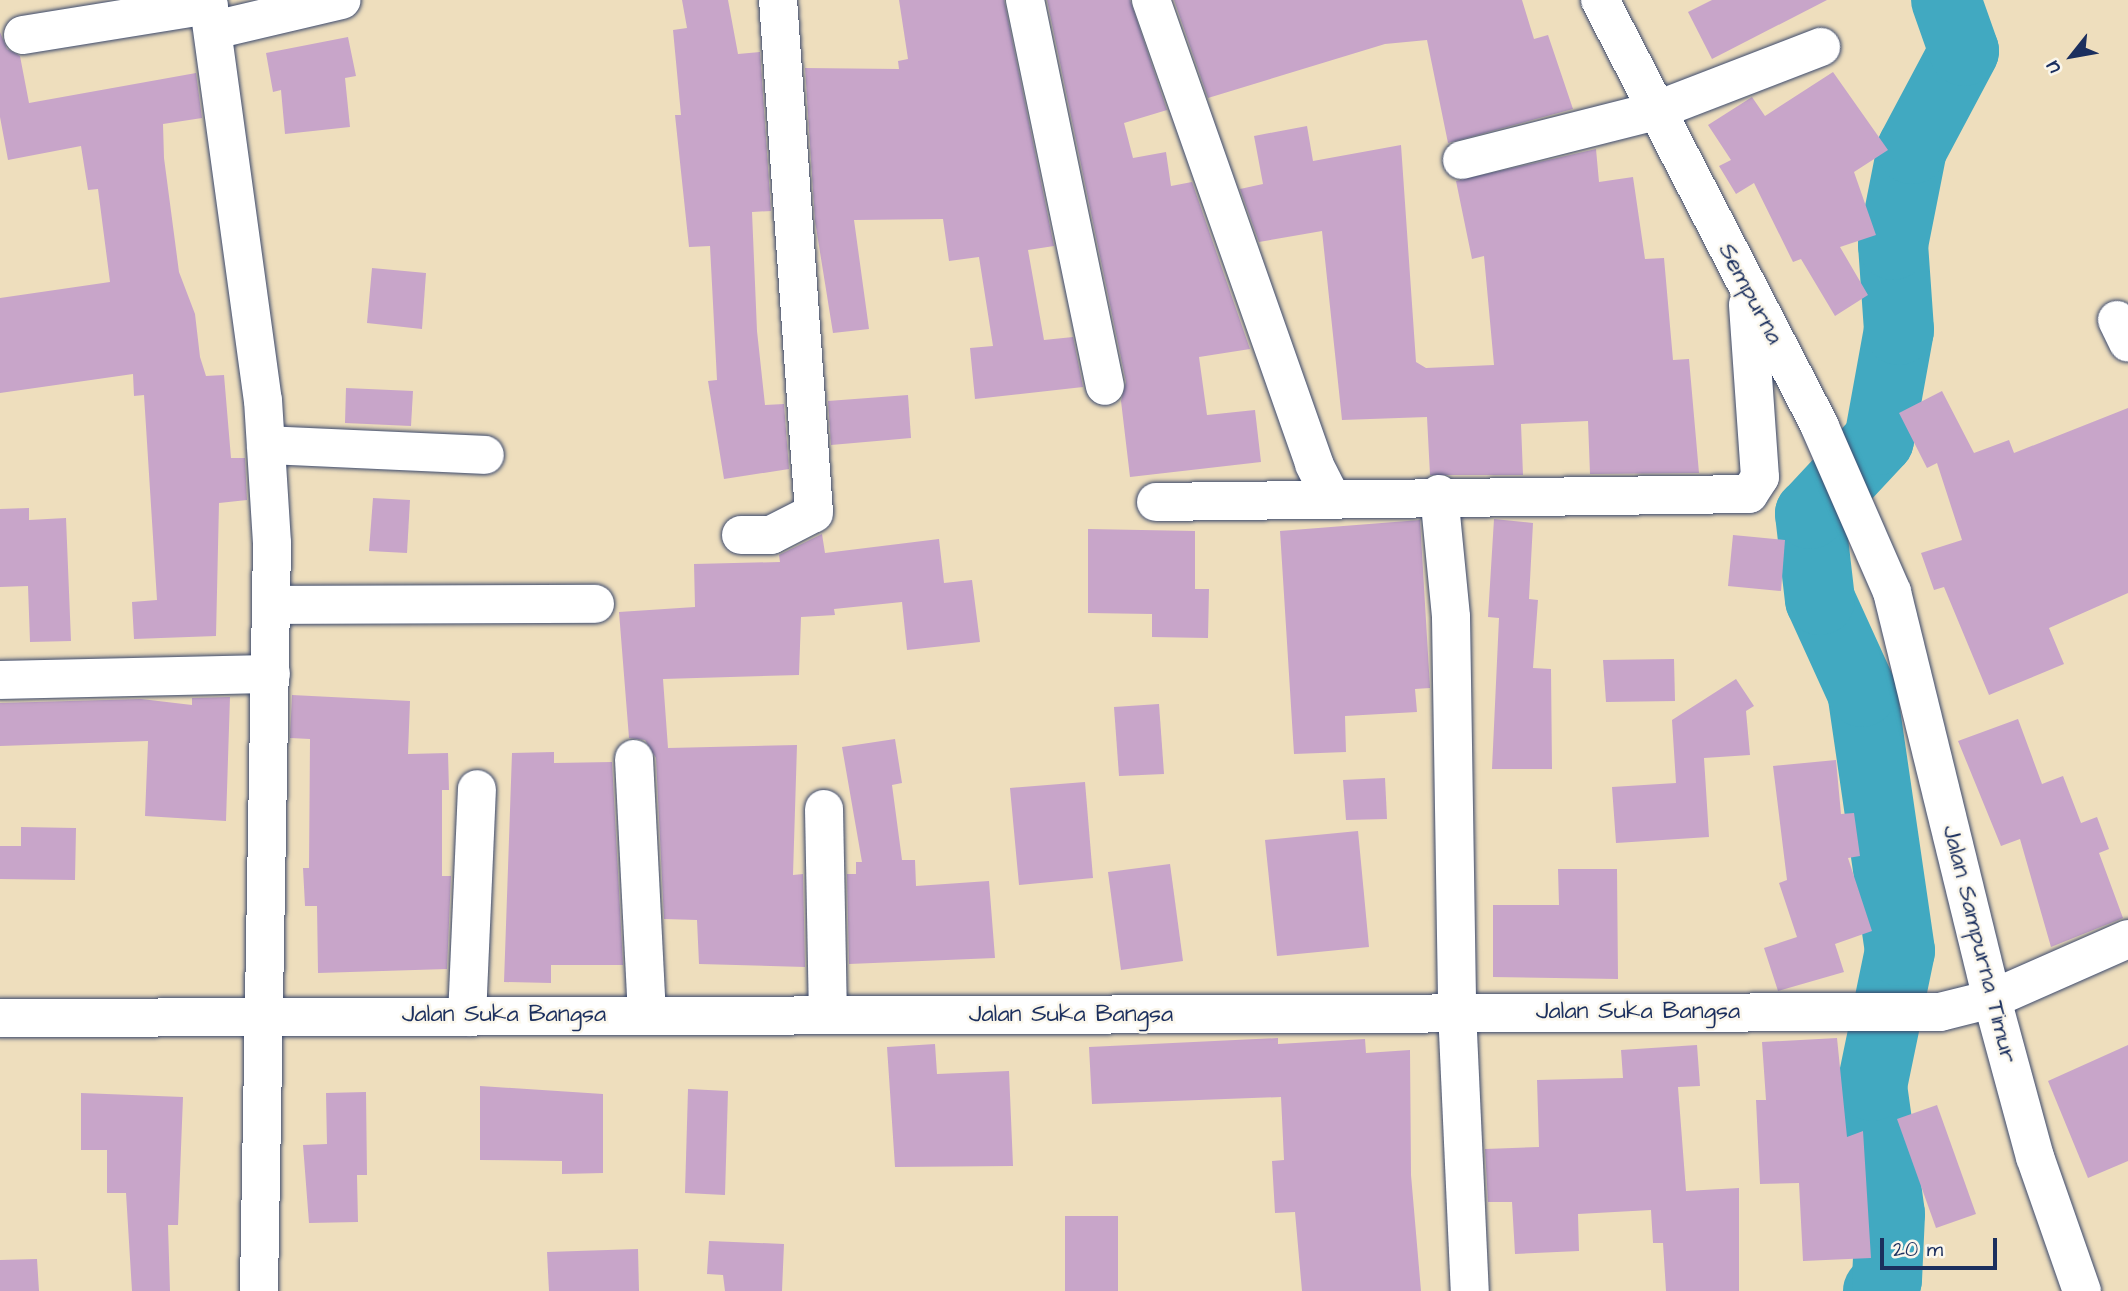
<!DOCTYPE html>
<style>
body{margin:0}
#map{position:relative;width:2128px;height:1291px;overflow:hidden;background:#eedebd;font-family:"Architects Daughter",sans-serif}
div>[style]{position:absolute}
.river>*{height:70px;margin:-35px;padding:0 35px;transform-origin:35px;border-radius:35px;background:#41a9c1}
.building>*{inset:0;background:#c8a5c9}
.roads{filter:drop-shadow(0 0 2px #3b496c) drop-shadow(0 0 2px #3b496c)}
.minor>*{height:38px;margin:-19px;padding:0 19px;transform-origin:19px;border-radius:19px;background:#fff}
span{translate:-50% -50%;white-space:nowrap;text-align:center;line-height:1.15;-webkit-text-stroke:5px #fbf7ec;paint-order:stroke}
.street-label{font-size:24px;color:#1b2f5e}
.north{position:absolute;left:2037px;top:21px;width:70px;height:70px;-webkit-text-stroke:5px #fbf7ec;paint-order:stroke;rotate:239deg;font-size:19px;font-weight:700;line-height:28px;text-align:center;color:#1b2f5e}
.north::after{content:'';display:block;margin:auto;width:24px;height:32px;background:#1b2f5e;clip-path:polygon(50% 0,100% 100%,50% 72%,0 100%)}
.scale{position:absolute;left:1880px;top:1238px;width:117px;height:32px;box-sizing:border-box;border:4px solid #1b2f5e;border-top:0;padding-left:9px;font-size:21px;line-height:24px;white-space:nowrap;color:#1b2f5e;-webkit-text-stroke:5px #fbf7ec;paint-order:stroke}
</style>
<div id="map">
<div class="river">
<i style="left:1878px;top:1291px;width:14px;rotate:-51deg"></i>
<i style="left:1887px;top:1280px;width:66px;rotate:-87.4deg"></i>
<i style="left:1890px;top:1214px;width:129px;rotate:-98deg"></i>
<i style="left:1872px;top:1086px;width:138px;rotate:-78.3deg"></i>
<i style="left:1900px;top:951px;width:262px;rotate:-98.3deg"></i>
<i style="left:1862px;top:692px;width:101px;rotate:-114.5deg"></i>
<i style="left:1820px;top:600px;width:87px;rotate:-96.6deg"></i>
<i style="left:1810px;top:514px;width:101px;rotate:-47deg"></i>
<i style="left:1879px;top:440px;width:112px;rotate:-79.7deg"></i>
<i style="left:1899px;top:330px;width:85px;rotate:-94deg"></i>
<i style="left:1893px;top:245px;width:98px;rotate:-78.8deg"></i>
<i style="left:1912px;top:149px;width:111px;rotate:-62deg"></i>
<i style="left:1964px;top:51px;width:54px;rotate:-109.4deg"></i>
</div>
<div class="building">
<i style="clip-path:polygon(682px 0,728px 0,738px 54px,760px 52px,771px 211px,752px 212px,757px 331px,765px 405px,784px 404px,789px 469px,724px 479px,708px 381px,717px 380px,710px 246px,689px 247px,675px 115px,681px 115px,673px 30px,687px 28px)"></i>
<i style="clip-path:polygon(899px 0,1004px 0,1054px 246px,1028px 250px,1044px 340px,1073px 337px,1083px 387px,975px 399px,970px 348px,993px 346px,979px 257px,949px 261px,943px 219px,854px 220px,869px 329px,833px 333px,815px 221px,805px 68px,899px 69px,898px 61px,908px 59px)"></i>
<i style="clip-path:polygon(1047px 0,1130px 0,1167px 110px,1124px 123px,1133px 158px,1166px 152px,1171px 186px,1192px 182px,1250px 349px,1199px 357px,1207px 415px,1255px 410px,1261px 462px,1130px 477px,1121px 401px,1126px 382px)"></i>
<i style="clip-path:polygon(1174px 0,1522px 0,1534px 39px,1548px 35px,1573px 109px,1448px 143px,1427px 40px,1385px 44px,1208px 98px)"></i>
<i style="clip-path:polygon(1712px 0,1827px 0,1712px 59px,1688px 12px)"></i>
<i style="clip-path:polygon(0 32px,7px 49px,20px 56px,29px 103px,196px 73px,202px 118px,163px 124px,164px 158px,179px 272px,195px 314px,200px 357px,206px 376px,224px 375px,231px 458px,245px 458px,247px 500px,219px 503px,216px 636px,134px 639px,132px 602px,157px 600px,144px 395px,134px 396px,133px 374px,0 393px,0 298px,110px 282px,98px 189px,88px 190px,81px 146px,8px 160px,0 117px)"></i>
<i style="clip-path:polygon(348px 37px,356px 76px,345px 78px,350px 127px,285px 134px,281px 90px,273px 92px,266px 53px)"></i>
<i style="clip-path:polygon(1833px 72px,1888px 150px,1854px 172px,1876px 235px,1840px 247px,1868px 295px,1835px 316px,1801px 259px,1793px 262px,1754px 183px,1736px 194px,1719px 166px,1731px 160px,1708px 125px,1752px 97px,1765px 116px)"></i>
<i style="clip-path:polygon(1307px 126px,1313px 161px,1401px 145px,1416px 362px,1426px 368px,1494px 365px,1484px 256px,1472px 259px,1456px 181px,1596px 149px,1599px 182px,1633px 177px,1645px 259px,1664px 258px,1673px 360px,1689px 359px,1699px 473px,1590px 474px,1588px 421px,1521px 424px,1523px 475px,1430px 475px,1427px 417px,1342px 420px,1322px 231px,1259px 242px,1240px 189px,1263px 184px,1254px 136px)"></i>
<i style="clip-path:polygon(372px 268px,426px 273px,422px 329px,367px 323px)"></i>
<i style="clip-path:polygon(346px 388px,413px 391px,411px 426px,345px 423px)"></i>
<i style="clip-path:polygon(1942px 391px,1974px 453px,2009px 440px,2014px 453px,2128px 408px,2128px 593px,2049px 628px,2064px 664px,1989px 695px,1944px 587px,1934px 590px,1921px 553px,1962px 540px,1937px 463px,1927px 468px,1899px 413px)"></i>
<i style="clip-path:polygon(908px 395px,911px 438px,831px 445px,828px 401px)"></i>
<i style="clip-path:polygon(373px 498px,410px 500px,407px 553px,369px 551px)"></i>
<i style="clip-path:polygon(29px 508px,29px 520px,66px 518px,71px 641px,30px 642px,28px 586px,0 587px,0 509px)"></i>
<i style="clip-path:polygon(1494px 519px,1533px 523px,1529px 599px,1538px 600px,1533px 668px,1551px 669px,1552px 769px,1492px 769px,1499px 618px,1488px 617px)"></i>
<i style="clip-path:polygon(1420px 520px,1430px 688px,1415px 689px,1417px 712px,1345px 716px,1346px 752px,1294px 754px,1280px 531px)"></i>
<i style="clip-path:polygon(1088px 529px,1195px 531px,1195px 589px,1209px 589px,1208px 638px,1152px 637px,1152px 614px,1088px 613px)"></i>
<i style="clip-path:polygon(822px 534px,825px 553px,939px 539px,944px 583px,972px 580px,980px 642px,907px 650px,902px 602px,834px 609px,835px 615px,801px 617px,799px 675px,663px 679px,668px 748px,797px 745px,793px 875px,803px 874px,805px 967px,699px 964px,697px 920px,664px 919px,656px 758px,645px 740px,629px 738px,619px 612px,695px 607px,694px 564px,780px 562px,779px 555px)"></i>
<i style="clip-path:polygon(1733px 535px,1785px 540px,1781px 591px,1728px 586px)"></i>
<i style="clip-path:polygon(1674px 659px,1675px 701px,1606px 702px,1603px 660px)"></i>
<i style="clip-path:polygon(1736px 679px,1754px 706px,1746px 711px,1750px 755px,1704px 758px,1709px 837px,1616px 843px,1612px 787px,1676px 783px,1672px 720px)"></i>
<i style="clip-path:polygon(292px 695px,410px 701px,408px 754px,448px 753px,449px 790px,442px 790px,442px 876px,451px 876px,447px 969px,318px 973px,317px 906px,305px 906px,303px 868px,309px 868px,310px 739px,290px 738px)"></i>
<i style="clip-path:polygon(230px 697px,226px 821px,145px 816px,148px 741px,0 746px,0 703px,141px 699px,192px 705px,192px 698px)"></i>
<i style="clip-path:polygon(1159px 704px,1164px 774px,1119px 776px,1114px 707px)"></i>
<i style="clip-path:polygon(2018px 719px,2042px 784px,2063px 776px,2081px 823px,2097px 817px,2109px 849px,2099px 853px,2123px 918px,2051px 947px,2020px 839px,2001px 846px,1958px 741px)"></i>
<i style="clip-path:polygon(895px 739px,902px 783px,892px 785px,902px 860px,915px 860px,916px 886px,989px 881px,995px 958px,849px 964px,847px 874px,856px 874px,856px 862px,862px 862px,842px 747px)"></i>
<i style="clip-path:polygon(554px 752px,554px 763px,612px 762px,623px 965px,551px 965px,551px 983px,504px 982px,512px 753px)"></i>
<i style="clip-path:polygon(1836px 760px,1841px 814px,1854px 813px,1860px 856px,1848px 858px,1872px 931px,1835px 944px,1844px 972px,1778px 991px,1764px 948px,1797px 937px,1779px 883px,1787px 880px,1773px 766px)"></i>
<i style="clip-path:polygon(1385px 778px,1387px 819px,1346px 820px,1343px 780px)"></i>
<i style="clip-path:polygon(1085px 782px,1093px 878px,1019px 885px,1010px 788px)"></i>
<i style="clip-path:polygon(21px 827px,76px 828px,75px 880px,0 879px,0 846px,21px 846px)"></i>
<i style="clip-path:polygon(1358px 831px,1369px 947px,1277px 956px,1265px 840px)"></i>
<i style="clip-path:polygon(1170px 864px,1183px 961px,1121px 970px,1108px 872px)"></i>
<i style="clip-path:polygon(1558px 869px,1617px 869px,1618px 979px,1493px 977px,1493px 905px,1559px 905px)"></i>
<i style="clip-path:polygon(1278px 1038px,1278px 1044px,1365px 1039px,1366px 1053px,1410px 1050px,1411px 1175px,1421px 1291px,1302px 1291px,1295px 1212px,1275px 1213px,1272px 1161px,1284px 1160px,1281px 1097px,1092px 1104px,1089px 1047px)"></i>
<i style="clip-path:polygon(1837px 1038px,1847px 1137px,1863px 1131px,1871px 1258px,1803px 1261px,1799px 1183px,1760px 1184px,1756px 1100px,1766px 1100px,1762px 1042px)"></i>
<i style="clip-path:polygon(935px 1044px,937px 1074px,1009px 1071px,1013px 1166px,895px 1167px,887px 1047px)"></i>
<i style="clip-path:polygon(1697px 1045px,1700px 1086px,1678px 1087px,1686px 1191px,1739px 1188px,1739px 1291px,1666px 1291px,1663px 1243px,1653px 1243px,1651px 1210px,1578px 1214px,1579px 1251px,1515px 1254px,1512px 1202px,1488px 1202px,1485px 1149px,1539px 1147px,1537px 1080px,1623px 1078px,1621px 1050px)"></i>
<i style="clip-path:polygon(2128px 1045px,2128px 1161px,2088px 1178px,2048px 1081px)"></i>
<i style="clip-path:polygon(480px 1086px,603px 1094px,603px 1173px,562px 1174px,562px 1161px,480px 1160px)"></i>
<i style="clip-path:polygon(688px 1089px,728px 1091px,725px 1195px,685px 1193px)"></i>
<i style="clip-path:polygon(366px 1092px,367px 1175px,357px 1175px,358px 1222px,309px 1223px,303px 1145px,327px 1144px,326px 1093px)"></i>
<i style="clip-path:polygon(81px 1093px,183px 1097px,178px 1225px,168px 1225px,170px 1291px,132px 1291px,126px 1193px,107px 1193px,107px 1150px,81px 1150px)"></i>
<i style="clip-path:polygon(1937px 1105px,1976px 1214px,1936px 1228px,1897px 1119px)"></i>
<i style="clip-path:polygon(1065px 1216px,1118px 1216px,1118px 1291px,1065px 1291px)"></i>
<i style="clip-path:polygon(709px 1241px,784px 1244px,782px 1291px,725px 1291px,723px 1275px,707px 1274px)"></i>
<i style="clip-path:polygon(638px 1249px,639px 1291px,549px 1291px,547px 1252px)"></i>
<i style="clip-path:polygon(37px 1259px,39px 1291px,0 1291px,0 1260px)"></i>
</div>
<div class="roads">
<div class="minor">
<i style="left:208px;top:0;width:404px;rotate:82.2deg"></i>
<i style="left:263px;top:400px;width:143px;rotate:86.4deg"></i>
<i style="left:272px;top:543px;width:748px;rotate:91deg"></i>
<i style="left:1025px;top:0;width:394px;rotate:78.3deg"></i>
<i style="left:1151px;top:0;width:492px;rotate:70.6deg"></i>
<i style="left:1314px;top:464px;width:36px;rotate:63deg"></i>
<i style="left:1600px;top:0;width:480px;rotate:62.7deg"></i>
<i style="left:1820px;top:427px;width:180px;rotate:66.4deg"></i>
<i style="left:1892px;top:592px;width:419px;rotate:76.2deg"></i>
<i style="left:1992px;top:999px;width:164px;rotate:74.8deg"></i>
<i style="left:2035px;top:1157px;width:142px;rotate:70.7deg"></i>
<i style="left:214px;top:30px;width:131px;rotate:-13.2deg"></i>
<i style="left:23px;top:35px;width:188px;rotate:-9.2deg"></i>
<i style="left:1462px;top:160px;width:199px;rotate:-14.2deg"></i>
<i style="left:1655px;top:111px;width:178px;rotate:-21.1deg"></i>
<i style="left:2117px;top:320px;width:25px;rotate:64deg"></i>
<i style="left:266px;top:445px;width:219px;rotate:2.6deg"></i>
<i style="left:1439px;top:494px;width:124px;rotate:84.4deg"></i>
<i style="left:1451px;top:617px;width:393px;rotate:89.1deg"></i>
<i style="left:1457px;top:1010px;width:281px;rotate:87.4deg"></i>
<i style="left:1156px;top:502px;width:593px;rotate:-0.77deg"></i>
<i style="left:1749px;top:494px;width:20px;rotate:-57deg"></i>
<i style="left:1760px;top:477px;width:173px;rotate:-94deg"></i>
<i style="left:741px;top:535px;width:30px"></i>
<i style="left:771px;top:535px;width:48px;rotate:-27.1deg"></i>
<i style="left:814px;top:513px;width:514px;rotate:-94.01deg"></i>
<i style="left:272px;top:605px;width:323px;rotate:-0.2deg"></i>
<i style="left:0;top:680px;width:271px;rotate:-1.3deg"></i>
<i style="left:634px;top:759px;width:256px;rotate:87.1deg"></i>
<i style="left:824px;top:809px;width:205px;rotate:88.9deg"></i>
<i style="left:467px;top:1017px;width:228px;rotate:-87.5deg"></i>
<i style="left:0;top:1018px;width:1940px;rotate:-0.18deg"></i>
<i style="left:1940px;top:1012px;width:54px;rotate:-14deg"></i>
<i style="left:1992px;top:999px;width:149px;rotate:-23.8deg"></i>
</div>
</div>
<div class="street-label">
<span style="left:1750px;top:294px;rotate:62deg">Sempurna</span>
<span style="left:1979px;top:944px;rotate:76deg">Jalan Sampurna Timur</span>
<span style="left:1638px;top:1012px">Jalan Suka Bangsa</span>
<span style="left:504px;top:1015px">Jalan Suka Bangsa</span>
<span style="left:1071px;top:1015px">Jalan Suka Bangsa</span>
</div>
<div class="north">U</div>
<div class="scale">20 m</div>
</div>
